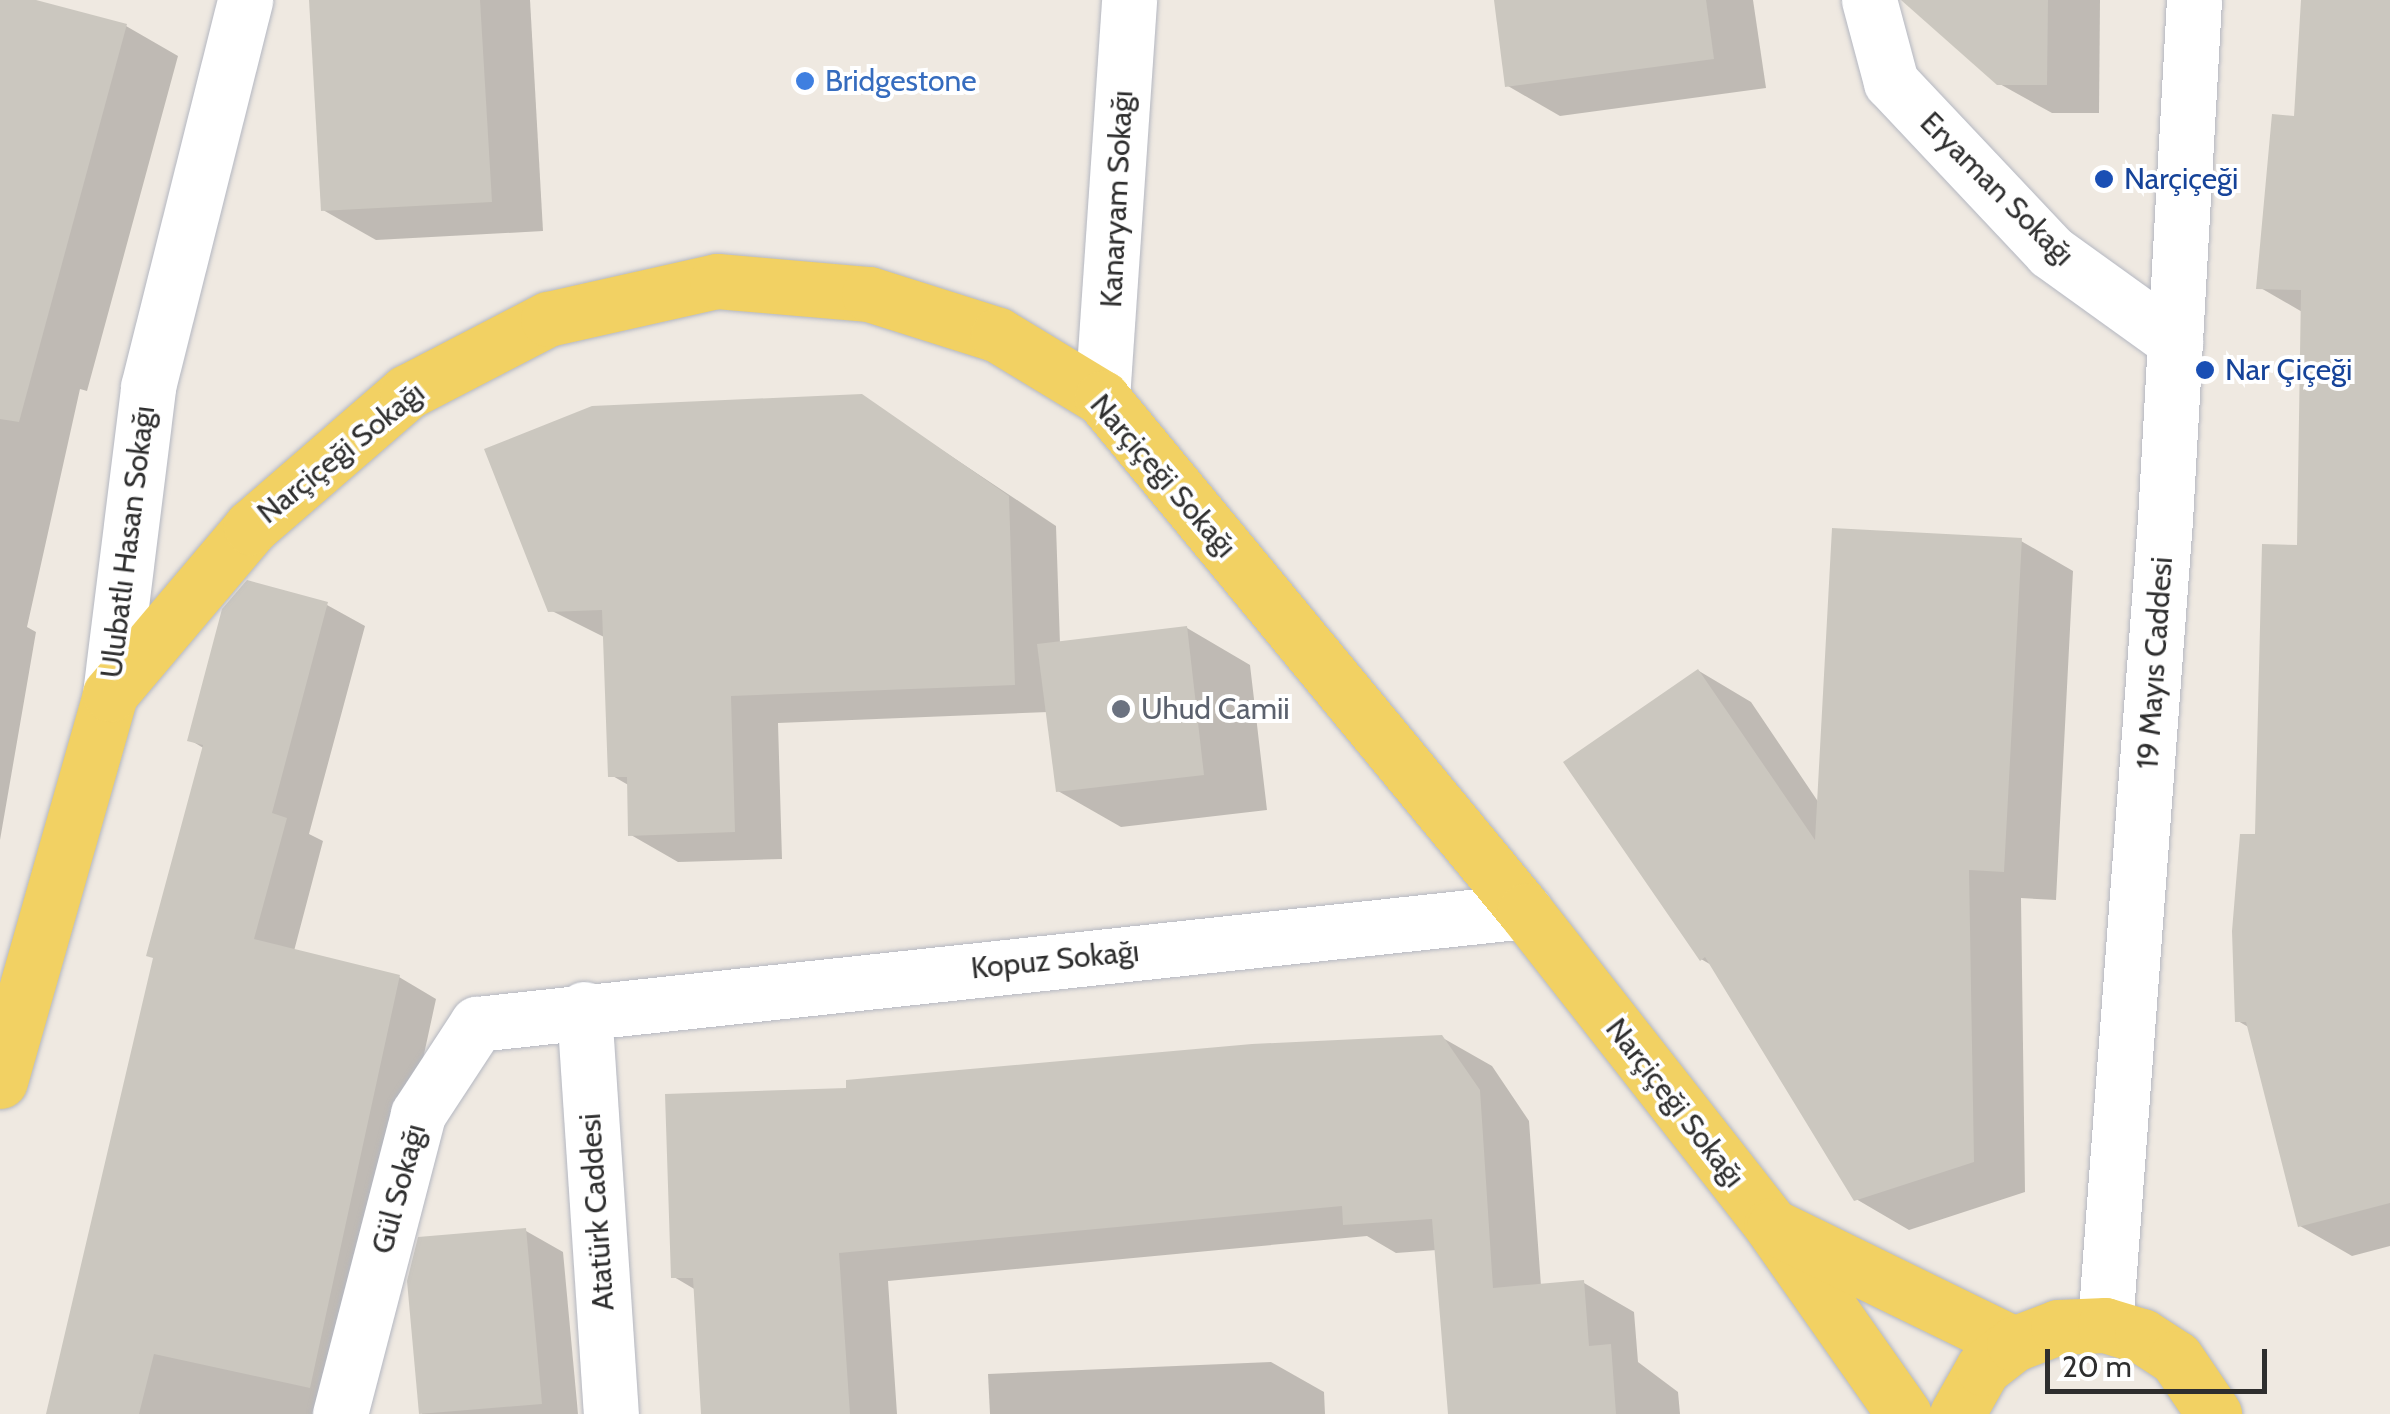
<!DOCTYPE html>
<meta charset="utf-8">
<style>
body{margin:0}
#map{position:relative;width:2390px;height:1414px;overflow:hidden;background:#efe9e1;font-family:Cabin,sans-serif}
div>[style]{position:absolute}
.shadow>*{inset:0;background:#0003}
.building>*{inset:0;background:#cbc7bf}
.roads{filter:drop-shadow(0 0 2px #b4b7c1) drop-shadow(0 0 2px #b4b7c1)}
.minor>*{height:55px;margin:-27.5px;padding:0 27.5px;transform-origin:27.5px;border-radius:27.5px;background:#fff}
.tertiary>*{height:55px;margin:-27.5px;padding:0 27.5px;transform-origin:27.5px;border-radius:27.5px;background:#fff}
.primary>*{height:55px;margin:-27.5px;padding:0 27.5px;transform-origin:27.5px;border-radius:27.5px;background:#f2d163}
.dots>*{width:28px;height:28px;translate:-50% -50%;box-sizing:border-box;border:5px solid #fff;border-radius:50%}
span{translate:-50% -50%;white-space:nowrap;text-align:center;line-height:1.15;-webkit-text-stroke:8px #fff;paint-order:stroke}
.shop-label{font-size:30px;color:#366cbe}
.left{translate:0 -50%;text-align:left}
.transit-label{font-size:30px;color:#164399}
.street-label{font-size:30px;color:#2e2e2e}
.worship-label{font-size:30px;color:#5b616d}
.scale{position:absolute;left:2045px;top:1349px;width:222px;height:45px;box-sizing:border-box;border:5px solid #2e2e2e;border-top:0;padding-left:12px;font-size:30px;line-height:35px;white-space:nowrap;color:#2e2e2e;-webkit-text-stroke:8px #fff;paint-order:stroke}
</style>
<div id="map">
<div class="shadow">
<i style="clip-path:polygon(0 0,26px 0,126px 26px,178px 56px,87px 391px,80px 389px,27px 627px,36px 632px,0 840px)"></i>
<i style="clip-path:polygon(312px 0,530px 0,543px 231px,376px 240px,323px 210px)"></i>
<i style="clip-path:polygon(1496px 0,1753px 0,1766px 88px,1560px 116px,1508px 86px)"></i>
<i style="clip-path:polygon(1917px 0,2100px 0,2099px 113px,2052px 113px,1998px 83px)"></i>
<i style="clip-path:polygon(2303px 0,2390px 0,2390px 1246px,2352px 1256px,2300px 1226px,2250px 1028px,2238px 1021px,2299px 547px,2304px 313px,2259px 287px,2296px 119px)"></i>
<i style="clip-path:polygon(861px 396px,1056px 526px,1060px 644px,1187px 628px,1250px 665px,1267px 810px,1121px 827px,1058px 791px,1048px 712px,778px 723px,782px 859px,678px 862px,631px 835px,630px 786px,611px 775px,606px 638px,550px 610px)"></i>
<i style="clip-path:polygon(2021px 541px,2073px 571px,2056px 900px,2021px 898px,2025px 1192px,1909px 1230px,1856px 1199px,1713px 966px,1701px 959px,1699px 671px,1751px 702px,1819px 803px)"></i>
<i style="clip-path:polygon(248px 583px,327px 605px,365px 626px,309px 834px,323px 841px,294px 951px,399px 977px,436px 999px,346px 1414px,48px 1414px,205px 749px,190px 740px)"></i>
<i style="clip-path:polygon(1441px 1037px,1492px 1066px,1529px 1121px,1541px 1286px,1584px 1283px,1634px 1312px,1638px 1362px,1678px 1392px,1680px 1414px,1450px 1414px,1437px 1250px,1396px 1253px,1367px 1236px,888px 1281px,897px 1414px,704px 1414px,696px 1290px,674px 1277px,849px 1090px)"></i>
<i style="clip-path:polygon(526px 1231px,563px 1252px,578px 1414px,422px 1414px,409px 1281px)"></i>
<i style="clip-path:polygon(1271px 1362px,1324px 1392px,1325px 1414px,990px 1414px,988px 1374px)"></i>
</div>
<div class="building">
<i style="clip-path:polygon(0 0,36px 0,127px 24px,19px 422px,0 419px)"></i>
<i style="clip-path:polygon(309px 0,480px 0,492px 202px,321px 211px)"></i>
<i style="clip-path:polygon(1494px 0,1706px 0,1714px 59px,1505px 87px)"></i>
<i style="clip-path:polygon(1901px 0,2048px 0,2047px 85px,1997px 85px)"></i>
<i style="clip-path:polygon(2301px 0,2390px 0,2390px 1203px,2298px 1227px,2246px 1022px,2235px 1022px,2232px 931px,2240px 834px,2255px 834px,2262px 544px,2297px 545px,2301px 290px,2256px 289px,2272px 114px,2294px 116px)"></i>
<i style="clip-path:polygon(862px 394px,1009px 496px,1015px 685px,731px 696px,735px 832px,628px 836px,627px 777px,608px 777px,602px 610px,548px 612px,484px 449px,592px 406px)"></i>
<i style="clip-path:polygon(1832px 528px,2022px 538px,2004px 872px,1969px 870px,1974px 1162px,1854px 1201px,1705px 957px,1700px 961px,1563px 762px,1698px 669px,1815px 840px)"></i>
<i style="clip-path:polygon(247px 580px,328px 602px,272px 813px,287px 818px,254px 939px,400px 975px,310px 1388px,154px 1354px,139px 1414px,46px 1414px,153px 958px,146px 956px,203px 745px,187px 741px,222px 609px)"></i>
<i style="clip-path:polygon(1187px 626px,1204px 775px,1056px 792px,1037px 644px)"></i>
<i style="clip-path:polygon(1442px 1035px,1480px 1090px,1493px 1288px,1584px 1280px,1589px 1346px,1611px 1344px,1616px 1414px,1448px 1414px,1432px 1219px,1343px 1225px,1342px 1206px,839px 1253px,850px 1414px,701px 1414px,693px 1278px,671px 1278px,665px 1094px,846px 1088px,846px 1080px,1252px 1044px)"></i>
<i style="clip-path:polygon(526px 1228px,542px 1404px,419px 1414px,407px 1281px,418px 1237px)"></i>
</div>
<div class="roads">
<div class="minor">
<i style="left:1869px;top:0;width:85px;rotate:75deg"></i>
<i style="left:1891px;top:82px;width:233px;rotate:46.7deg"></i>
<i style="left:2051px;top:252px;width:153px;rotate:35.7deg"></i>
<i style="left:1102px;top:398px;width:399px;rotate:-86.1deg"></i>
<i style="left:110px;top:694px;width:309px;rotate:-82.9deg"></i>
<i style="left:148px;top:387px;width:399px;rotate:-75.9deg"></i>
<i style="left:584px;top:1009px;width:406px;rotate:86.2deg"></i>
<i style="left:340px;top:1414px;width:310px;rotate:-75.4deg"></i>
<i style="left:418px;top:1114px;width:108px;rotate:-56.8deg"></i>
<i style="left:477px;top:1024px;width:1054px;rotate:-6.15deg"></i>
</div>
<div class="tertiary">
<i style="left:2105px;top:1325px;width:807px;rotate:-85.74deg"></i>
<i style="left:2165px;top:520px;width:521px;rotate:-86.81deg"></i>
</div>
<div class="primary">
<i style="left:0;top:1081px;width:402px;rotate:-74.1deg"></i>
<i style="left:110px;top:694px;width:219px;rotate:-49.8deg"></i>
<i style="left:251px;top:527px;width:206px;rotate:-40.9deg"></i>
<i style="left:407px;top:392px;width:159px;rotate:-27.4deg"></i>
<i style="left:548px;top:319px;width:173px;rotate:-12.7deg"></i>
<i style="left:717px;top:281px;width:153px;rotate:4.9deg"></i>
<i style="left:869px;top:294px;width:135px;rotate:17.6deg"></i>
<i style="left:998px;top:335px;width:122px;rotate:31.2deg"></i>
<i style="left:1102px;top:398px;width:665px;rotate:50.49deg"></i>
<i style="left:1525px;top:911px;width:399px;rotate:51.9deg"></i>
<i style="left:1771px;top:1225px;width:231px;rotate:54.9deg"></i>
<i style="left:1774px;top:1227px;width:267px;rotate:26deg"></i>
<i style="left:1957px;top:1414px;width:53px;rotate:-60.5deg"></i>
<i style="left:1983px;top:1368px;width:39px;rotate:-38deg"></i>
<i style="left:2014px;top:1344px;width:47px;rotate:-21.1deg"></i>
<i style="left:2058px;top:1327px;width:47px;rotate:-2.4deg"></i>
<i style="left:2105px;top:1325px;width:39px;rotate:17deg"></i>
<i style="left:2142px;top:1336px;width:40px;rotate:32.9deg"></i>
<i style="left:2176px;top:1358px;width:68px;rotate:55.8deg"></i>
</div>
</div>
<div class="dots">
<i style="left:805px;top:81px;background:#3f7fe0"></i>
<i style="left:2104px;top:179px;background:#1a4fb4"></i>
<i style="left:2205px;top:370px;background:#1a4fb4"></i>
<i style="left:1121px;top:709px;background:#6b7280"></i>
</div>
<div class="shop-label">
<span class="left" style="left:825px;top:81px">Bridgestone</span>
</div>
<div class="transit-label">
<span class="left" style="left:2124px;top:179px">Narçiçeği</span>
<span class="left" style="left:2225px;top:370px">Nar Çiçeği</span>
</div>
<div class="street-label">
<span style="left:1997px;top:189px;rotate:45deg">Eryaman Sokağı</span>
<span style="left:1117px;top:199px;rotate:-87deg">Kanaryam Sokağı</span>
<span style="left:341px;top:453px;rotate:-39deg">Narçiçeği Sokağı</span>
<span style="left:1163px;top:476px;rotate:49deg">Narçiçeği Sokağı</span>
<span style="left:128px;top:542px;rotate:-83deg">Ulubatlı Hasan Sokağı</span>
<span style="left:2155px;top:663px;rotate:-86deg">19 Mayıs Caddesi</span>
<span style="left:1055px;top:960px;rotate:-6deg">Kopuz Sokağı</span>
<span style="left:1675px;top:1103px;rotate:52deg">Narçiçeği Sokağı</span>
<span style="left:399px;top:1189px;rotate:-75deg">Gül Sokağı</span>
<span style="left:597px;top:1212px;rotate:-94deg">Atatürk Caddesi</span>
</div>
<div class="worship-label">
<span class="left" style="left:1141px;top:709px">Uhud Camii</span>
</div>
<div class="scale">20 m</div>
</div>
